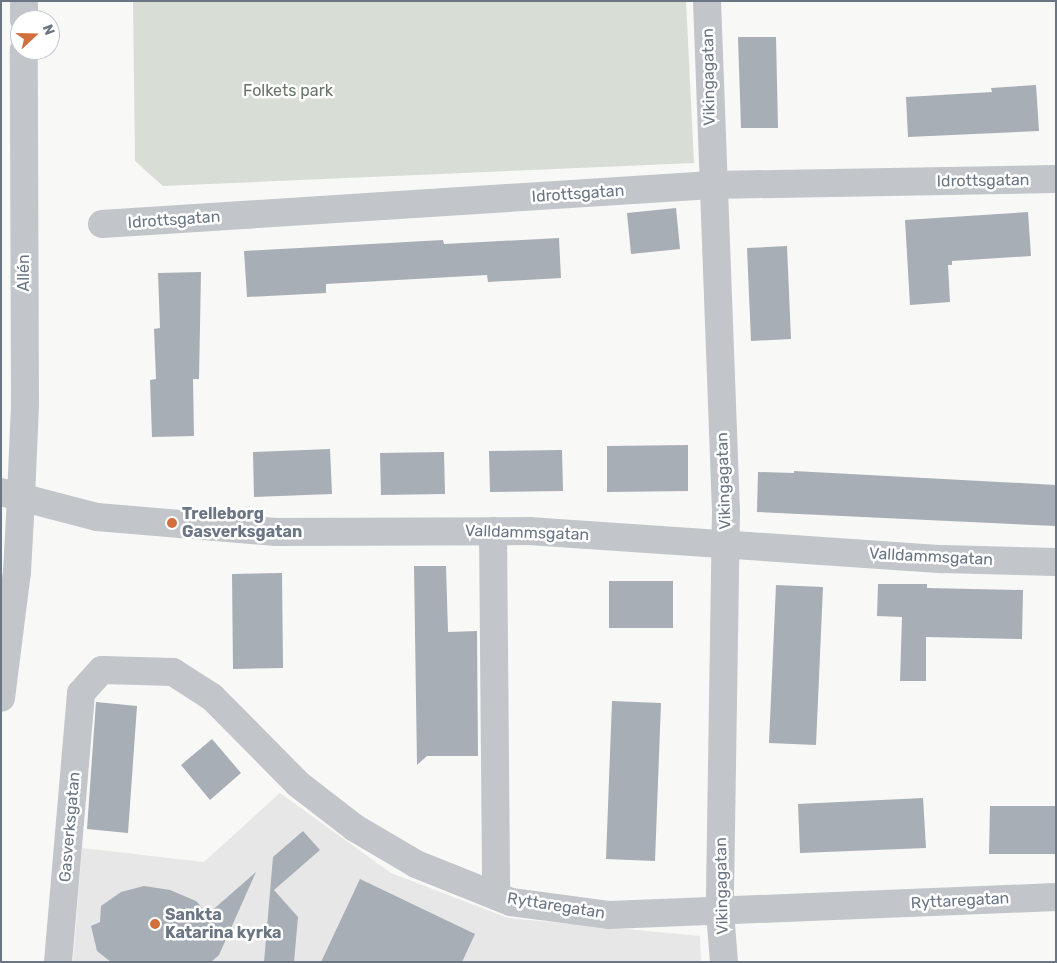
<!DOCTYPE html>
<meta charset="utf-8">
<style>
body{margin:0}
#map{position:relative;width:1057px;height:963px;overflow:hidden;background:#f8f8f6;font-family:Rubik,sans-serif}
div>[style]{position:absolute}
.built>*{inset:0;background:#e6e7e6}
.green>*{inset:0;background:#d8ddd6}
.building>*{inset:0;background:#a8aeb5}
.minor>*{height:28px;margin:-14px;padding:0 14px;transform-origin:14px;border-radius:14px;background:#c2c5c9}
.dots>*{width:14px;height:14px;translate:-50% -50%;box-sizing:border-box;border:2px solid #fff;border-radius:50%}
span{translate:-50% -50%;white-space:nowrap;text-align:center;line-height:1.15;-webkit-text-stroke:5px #fff;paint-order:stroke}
.street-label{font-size:16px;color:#6b7684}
.park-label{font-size:16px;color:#667765}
.poi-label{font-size:16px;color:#6b7684;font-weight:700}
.left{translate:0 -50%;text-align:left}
.frame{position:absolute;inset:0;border:2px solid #6b7684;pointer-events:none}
.north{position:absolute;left:10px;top:10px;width:50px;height:50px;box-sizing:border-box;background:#fff;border:1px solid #c4c8ce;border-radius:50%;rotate:69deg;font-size:14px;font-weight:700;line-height:20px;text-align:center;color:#6b7684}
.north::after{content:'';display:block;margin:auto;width:18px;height:22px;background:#d16f3d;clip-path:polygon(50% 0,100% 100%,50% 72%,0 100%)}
</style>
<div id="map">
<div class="built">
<i style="clip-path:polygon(280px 793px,391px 873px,508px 918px,700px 936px,701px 962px,73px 962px,82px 848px,204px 862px)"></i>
</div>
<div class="green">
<i style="clip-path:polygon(133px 1px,686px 1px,694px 163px,163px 186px,135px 161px)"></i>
</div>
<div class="building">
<i style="clip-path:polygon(738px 37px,776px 37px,778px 128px,741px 128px)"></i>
<i style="clip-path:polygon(1036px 85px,1039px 131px,908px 137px,906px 97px,992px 92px,991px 88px)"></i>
<i style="clip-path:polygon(676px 208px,680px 249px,631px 254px,627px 213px)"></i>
<i style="clip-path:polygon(1028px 212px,1031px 256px,952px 261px,952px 265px,948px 265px,950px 302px,910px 305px,905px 220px)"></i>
<i style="clip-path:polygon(559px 238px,561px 278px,488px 282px,487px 275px,326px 284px,326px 293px,247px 297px,244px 251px,443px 240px,444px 244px)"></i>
<i style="clip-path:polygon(787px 246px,791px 339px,751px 341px,747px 248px)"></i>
<i style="clip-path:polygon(201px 272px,199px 379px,193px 379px,194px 436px,152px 437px,150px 380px,156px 379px,154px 329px,160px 328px,158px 273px)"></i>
<i style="clip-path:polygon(688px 445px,688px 491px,607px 492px,607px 446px)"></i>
<i style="clip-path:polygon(330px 449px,332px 494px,254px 497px,253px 452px)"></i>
<i style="clip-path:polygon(562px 450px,563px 491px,490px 492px,489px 451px)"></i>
<i style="clip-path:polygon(444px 452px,445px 494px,381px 495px,380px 453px)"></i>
<i style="clip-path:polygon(794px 471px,1056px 485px,1056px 526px,757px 512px,758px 472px,794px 473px)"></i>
<i style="clip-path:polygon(414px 566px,446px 566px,448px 632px,477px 631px,478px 756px,427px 756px,417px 765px)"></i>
<i style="clip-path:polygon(282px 573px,283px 668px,233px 669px,232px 574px)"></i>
<i style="clip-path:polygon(609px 581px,673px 581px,673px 628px,609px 628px)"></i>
<i style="clip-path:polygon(878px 584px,927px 584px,927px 588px,1023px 590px,1022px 639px,926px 637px,926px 681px,900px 681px,902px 617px,877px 616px)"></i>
<i style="clip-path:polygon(776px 585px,823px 587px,816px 745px,769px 743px)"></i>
<i style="clip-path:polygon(612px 701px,661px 703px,655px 861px,606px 859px)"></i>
<i style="clip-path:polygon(96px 702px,137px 706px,128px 833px,87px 829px)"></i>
<i style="clip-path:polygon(212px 739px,241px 773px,210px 800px,181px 765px)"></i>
<i style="clip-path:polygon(923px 798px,926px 848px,800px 853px,798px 804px)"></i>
<i style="clip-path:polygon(990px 806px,1056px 806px,1056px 854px,989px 854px)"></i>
<i style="clip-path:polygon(303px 831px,320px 850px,274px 890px,298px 917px,294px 962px,264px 962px,273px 857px)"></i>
<i style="clip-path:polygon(256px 872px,219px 955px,211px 962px,111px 962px,97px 951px,91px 926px,100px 922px,101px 906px,121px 892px,144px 886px,170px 890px,196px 901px,208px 914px)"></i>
<i style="clip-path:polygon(360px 879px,475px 934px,462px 962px,321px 962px)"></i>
</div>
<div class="minor">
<i style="left:24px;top:1px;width:19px;rotate:90deg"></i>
<i style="left:707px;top:1px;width:510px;rotate:87.87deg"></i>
<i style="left:726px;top:511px;width:401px;rotate:90.9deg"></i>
<i style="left:720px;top:912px;width:50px;rotate:85.4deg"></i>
<i style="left:102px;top:224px;width:611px;rotate:-3.66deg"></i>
<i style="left:712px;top:185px;width:344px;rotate:-1deg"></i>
<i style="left:1px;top:492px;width:99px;rotate:14.6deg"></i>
<i style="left:97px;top:517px;width:180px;rotate:4.8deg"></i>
<i style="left:276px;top:532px;width:253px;rotate:-0.2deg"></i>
<i style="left:529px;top:531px;width:414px;rotate:3.9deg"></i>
<i style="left:942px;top:559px;width:114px;rotate:1.5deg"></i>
<i style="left:493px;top:531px;width:365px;rotate:89.5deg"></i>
<i style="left:1px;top:698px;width:127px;rotate:-82.8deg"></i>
<i style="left:17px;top:572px;width:75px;rotate:-86.9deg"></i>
<i style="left:21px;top:497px;width:92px;rotate:-87.5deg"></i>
<i style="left:25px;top:405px;width:355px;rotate:-90.2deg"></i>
<i style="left:58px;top:962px;width:270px;rotate:-85.1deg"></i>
<i style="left:81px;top:693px;width:31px;rotate:-48deg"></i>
<i style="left:102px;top:670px;width:71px;rotate:1.6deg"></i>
<i style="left:173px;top:672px;width:46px;rotate:32.7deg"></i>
<i style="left:212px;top:697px;width:122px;rotate:45.3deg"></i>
<i style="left:298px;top:784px;width:72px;rotate:37.7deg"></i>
<i style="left:355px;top:828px;width:71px;rotate:30.5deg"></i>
<i style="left:416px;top:864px;width:102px;rotate:21.8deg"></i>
<i style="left:511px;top:902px;width:100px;rotate:7.5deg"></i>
<i style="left:610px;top:915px;width:446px;rotate:-2.3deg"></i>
</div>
<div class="dots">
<i style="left:172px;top:523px;background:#d16f3d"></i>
<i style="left:155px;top:924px;background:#d16f3d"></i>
</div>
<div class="street-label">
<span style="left:709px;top:77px;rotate:-91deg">Vikingagatan</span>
<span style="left:983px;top:181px;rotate:-1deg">Idrottsgatan</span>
<span style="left:578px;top:194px;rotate:-4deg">Idrottsgatan</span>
<span style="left:174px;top:220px;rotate:-4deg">Idrottsgatan</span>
<span style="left:24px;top:273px;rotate:-90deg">Allén</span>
<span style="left:724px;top:481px;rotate:-92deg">Vikingagatan</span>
<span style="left:527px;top:533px;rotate:2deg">Valldammsgatan</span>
<span style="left:931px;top:557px;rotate:3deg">Valldammsgatan</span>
<span style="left:70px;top:827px;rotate:-85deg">Gasverksgatan</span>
<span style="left:722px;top:886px;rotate:-91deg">Vikingagatan</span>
<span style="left:960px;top:901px;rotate:-3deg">Ryttaregatan</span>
<span style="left:556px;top:906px;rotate:9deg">Ryttaregatan</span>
</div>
<div class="park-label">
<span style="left:288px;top:91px">Folkets park</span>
</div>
<div class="poi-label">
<span class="left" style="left:182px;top:523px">Trelleborg<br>Gasverksgatan</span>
<span class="left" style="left:165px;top:924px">Sankta<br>Katarina kyrka</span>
</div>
<div class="frame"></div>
<div class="north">N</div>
</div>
